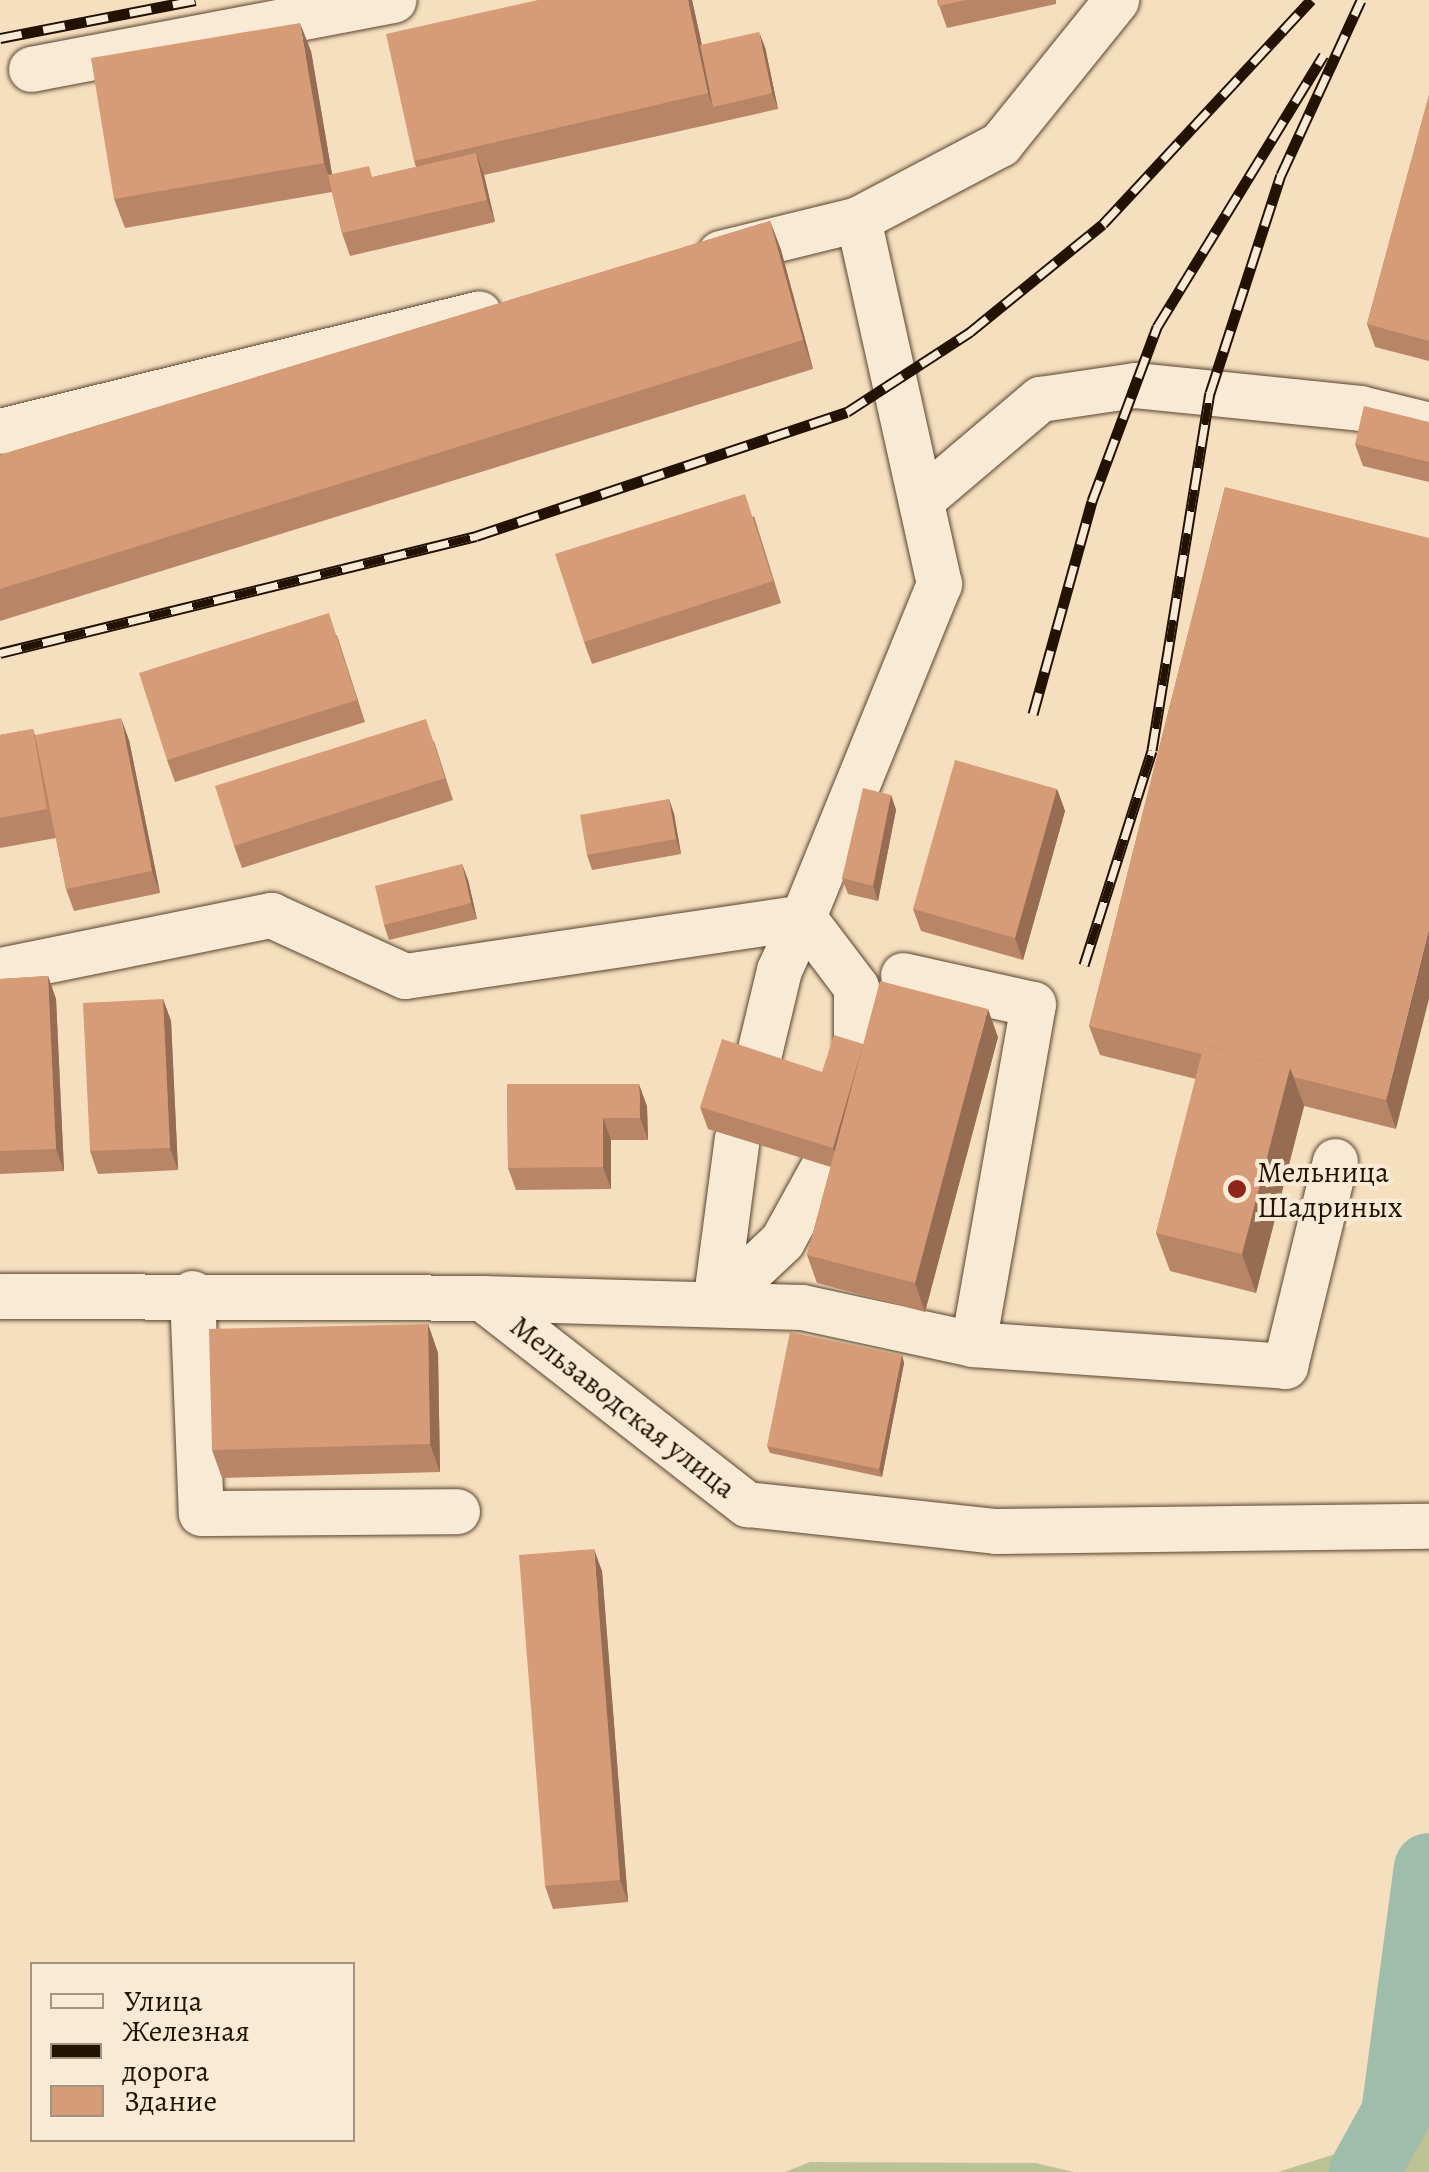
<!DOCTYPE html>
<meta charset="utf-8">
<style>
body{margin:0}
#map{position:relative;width:1429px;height:2172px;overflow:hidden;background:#f6dfbf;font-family:Alegreya,serif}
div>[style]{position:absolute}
.green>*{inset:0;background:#bbc293}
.river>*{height:70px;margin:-35px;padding:0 35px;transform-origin:35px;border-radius:35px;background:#9ebdab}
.roads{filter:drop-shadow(0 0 2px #584530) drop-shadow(0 0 2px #584530)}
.minor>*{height:45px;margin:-22.5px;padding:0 22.5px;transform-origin:22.5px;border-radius:22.5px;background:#f9ead5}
.rail>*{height:11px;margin-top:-5.5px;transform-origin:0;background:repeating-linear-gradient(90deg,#f9ead5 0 22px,#231200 0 44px);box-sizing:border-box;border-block:2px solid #231200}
.wall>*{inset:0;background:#b88566}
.shaded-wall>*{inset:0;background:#966c53}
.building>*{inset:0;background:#d69b77}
.dots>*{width:28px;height:28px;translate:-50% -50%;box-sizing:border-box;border:5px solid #f9ead5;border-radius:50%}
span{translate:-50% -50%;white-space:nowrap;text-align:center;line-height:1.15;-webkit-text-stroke:8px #f9ead5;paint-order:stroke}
.poi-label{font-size:30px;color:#231200}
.left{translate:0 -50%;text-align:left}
.street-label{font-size:30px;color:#231200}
.legend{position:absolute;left:30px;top:1962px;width:325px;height:180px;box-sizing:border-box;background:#f9ead5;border:2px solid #a39480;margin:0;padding:12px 18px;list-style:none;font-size:30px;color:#231200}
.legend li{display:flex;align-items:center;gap:20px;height:50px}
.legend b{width:50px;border:2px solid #a39480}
</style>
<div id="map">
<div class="green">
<i style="clip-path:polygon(1429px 2030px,1429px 2172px,1278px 2172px,1345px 2151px,1375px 2081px)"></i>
<i style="clip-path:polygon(810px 2162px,1035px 2163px,1074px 2172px,785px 2172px)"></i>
</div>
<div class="river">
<i style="left:1364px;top:2172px;width:66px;rotate:-61.1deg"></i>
<i style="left:1396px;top:2114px;width:248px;rotate:-82.4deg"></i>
</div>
<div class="roads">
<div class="minor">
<i style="left:31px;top:69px;width:369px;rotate:-10.8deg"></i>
<i style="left:720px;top:253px;width:142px;rotate:-13.8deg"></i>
<i style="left:858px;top:219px;width:161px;rotate:-27.8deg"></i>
<i style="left:1000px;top:144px;width:185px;rotate:-51.1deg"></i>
<i style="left:0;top:431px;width:493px;rotate:-13.8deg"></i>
<i style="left:922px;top:499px;width:155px;rotate:-40.3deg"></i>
<i style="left:1040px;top:399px;width:96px;rotate:-8.4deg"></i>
<i style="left:1135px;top:385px;width:226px;rotate:5.8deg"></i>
<i style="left:1360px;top:408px;width:71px;rotate:13.8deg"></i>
<i style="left:0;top:970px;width:277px;rotate:-11.5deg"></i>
<i style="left:271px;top:915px;width:147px;rotate:24.5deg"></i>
<i style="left:405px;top:976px;width:402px;rotate:-8.4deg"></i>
<i style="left:803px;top:917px;width:360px;rotate:-67.8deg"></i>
<i style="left:939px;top:584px;width:374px;rotate:-102.5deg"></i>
<i style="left:903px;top:975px;width:133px;rotate:12.6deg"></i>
<i style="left:1033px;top:1004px;width:345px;rotate:100deg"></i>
<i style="left:755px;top:1070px;width:103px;rotate:-76.5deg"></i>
<i style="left:779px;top:970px;width:58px;rotate:-65.6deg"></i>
<i style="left:803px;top:917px;width:88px;rotate:52.9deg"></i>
<i style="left:856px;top:987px;width:75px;rotate:90deg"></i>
<i style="left:192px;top:1293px;width:220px;rotate:87.7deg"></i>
<i style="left:201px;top:1513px;width:256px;rotate:-0.4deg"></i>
<i style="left:0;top:1296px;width:482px;rotate:0.2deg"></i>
<i style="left:482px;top:1298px;width:336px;rotate:37.9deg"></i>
<i style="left:747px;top:1504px;width:250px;rotate:6.2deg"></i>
<i style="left:996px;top:1531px;width:433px;rotate:-0.7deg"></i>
<i style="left:482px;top:1298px;width:320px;rotate:1.6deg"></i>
<i style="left:802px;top:1307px;width:175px;rotate:12.2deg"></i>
<i style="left:973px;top:1344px;width:313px;rotate:4deg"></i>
<i style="left:1285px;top:1366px;width:211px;rotate:-76.3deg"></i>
<i style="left:715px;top:1304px;width:92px;rotate:-43.2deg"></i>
<i style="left:782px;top:1241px;width:87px;rotate:-61.1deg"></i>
<i style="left:715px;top:1304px;width:167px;rotate:-82.5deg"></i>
</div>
</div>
<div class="rail">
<i style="left:0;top:38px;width:199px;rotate:-11deg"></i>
<i style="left:0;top:653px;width:490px;rotate:-13.8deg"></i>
<i style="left:476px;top:536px;width:391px;rotate:-18.5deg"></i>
<i style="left:847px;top:412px;width:147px;rotate:-33deg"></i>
<i style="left:970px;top:332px;width:171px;rotate:-39.1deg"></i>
<i style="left:1103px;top:224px;width:306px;rotate:-47.1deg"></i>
<i style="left:1033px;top:714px;width:221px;rotate:-74.5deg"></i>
<i style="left:1092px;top:501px;width:186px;rotate:-69.5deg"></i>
<i style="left:1157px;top:327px;width:319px;rotate:-58.5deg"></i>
<i style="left:1084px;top:965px;width:225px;rotate:-72.4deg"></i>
<i style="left:1152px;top:750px;width:362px;rotate:-80.8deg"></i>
<i style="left:1210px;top:393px;width:229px;rotate:-72deg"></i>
<i style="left:1281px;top:175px;width:192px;rotate:-65.4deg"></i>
</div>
<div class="wall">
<i style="clip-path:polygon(692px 0,702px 45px,765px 47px,778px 109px,484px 175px,495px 222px,350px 256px,342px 233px,332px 192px,125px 228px,114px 199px,311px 51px,332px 174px,373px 177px,416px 167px,414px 161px)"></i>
<i style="clip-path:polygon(937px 0,1056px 0,1056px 4px,947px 28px)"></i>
<i style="clip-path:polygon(1429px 95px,1429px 361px,1375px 347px,1367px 324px)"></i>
<i style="clip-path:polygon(770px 221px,781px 250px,813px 369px,0 621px,0 455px)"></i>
<i style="clip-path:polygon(1429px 422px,1429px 482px,1363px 466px,1355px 444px)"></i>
<i style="clip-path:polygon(1225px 487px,1396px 1129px,1304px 1106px,1256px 1293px,1170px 1271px,1156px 1233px,1196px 1079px,1100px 1055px,1089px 1026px)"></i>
<i style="clip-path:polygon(754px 516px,781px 603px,592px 664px,584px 642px)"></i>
<i style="clip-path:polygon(337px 635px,365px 722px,175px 782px,167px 760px)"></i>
<i style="clip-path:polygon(33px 729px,35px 735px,129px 740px,160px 893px,74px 911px,66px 889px,56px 838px,0 848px,0 735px)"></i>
<i style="clip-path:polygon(434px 741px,453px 800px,242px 868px,234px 846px)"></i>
<i style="clip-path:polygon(1057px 789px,1065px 811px,1023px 960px,921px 931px,913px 909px)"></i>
<i style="clip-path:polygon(891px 795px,896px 810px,878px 901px,848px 894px,842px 878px)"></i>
<i style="clip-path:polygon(669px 799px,674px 814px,681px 854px,592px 870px,587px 855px)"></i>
<i style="clip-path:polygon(462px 864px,468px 880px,477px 919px,389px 940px,384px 925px)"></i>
<i style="clip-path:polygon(48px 976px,56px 999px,64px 1171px,0 1174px,0 979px)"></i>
<i style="clip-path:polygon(163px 999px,171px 1021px,178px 1170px,98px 1174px,90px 1151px)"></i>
<i style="clip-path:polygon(998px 1037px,925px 1312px,817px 1283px,807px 1255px,831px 1167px,708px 1129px,700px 1107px,822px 1072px,863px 1044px)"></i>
<i style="clip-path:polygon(507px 1084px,647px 1106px,648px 1140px,611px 1140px,611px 1189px,516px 1190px,508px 1168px)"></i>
<i style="clip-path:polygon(428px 1324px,438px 1353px,440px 1472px,222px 1478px,212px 1450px)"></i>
<i style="clip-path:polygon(902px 1355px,904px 1363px,882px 1477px,770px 1453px,767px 1446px)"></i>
<i style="clip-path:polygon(602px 1571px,628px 1902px,553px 1909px,545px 1886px)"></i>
</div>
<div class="shaded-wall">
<i style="clip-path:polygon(688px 0,692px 0,715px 106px,713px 107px,708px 93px)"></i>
<i style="clip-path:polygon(300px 23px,311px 51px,335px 192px,324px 163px)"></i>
<i style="clip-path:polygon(759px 32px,765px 47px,778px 109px,772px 93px)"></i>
<i style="clip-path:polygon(476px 153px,484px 175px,495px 222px,487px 200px)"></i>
<i style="clip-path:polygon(770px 221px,781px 250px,813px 369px,803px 340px)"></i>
<i style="clip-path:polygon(121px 718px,129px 740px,160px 893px,152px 871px)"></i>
<i style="clip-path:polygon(1057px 789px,1065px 811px,1023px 960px,1015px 938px)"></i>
<i style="clip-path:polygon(891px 795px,896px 810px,878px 901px,873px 886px)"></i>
<i style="clip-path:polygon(669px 799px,674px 814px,681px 854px,676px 839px)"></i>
<i style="clip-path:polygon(462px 864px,468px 880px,477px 919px,471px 903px)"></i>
<i style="clip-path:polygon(1429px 929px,1429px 999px,1396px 1129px,1386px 1100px)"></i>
<i style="clip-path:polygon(48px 976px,56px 999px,64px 1171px,56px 1149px)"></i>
<i style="clip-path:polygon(163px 999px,171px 1021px,178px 1170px,170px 1148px)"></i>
<i style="clip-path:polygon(988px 1009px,998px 1037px,925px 1312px,915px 1283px)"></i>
<i style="clip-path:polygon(864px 1044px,841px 1170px,833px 1148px)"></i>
<i style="clip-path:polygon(1290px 1068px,1304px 1106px,1256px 1293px,1242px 1254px)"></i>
<i style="clip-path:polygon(639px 1084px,647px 1106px,648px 1140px,640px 1118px)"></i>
<i style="clip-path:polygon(603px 1118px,611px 1140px,611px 1189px,603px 1167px)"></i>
<i style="clip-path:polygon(428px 1324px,438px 1353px,440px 1472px,430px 1444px)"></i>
<i style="clip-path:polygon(902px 1355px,904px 1363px,882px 1477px,879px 1469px)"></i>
<i style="clip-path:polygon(594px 1549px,602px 1571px,628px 1902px,620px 1880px)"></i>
</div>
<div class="building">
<i style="clip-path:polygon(538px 0,688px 0,708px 93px,414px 161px,386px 34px)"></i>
<i style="clip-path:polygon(937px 0,967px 0,938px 6px)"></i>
<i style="clip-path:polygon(300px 23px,324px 163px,114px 199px,91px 58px)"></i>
<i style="clip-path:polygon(759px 32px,772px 93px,713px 107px,700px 45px)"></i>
<i style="clip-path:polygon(1429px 95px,1429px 341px,1367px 324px)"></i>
<i style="clip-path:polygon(476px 153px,487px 200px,342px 233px,328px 175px,369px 166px,372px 177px)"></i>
<i style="clip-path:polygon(770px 221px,803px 340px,0 589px,0 455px)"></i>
<i style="clip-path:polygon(1364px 406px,1429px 422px,1429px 462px,1355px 444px)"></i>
<i style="clip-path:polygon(1225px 487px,1429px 538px,1429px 929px,1386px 1100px,1294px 1077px,1290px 1068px,1204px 1045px,1202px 1054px,1089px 1026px)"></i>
<i style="clip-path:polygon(745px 494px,773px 581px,584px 642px,555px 554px)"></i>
<i style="clip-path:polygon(329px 613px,357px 700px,167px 760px,139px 673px)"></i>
<i style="clip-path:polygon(121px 718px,152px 871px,66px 889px,35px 735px)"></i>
<i style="clip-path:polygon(426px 719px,445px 778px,234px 846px,215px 786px)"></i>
<i style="clip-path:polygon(33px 729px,47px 809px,0 818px,0 735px)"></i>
<i style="clip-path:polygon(955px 760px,1057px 789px,1015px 938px,913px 909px)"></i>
<i style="clip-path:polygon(863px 788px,891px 795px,873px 886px,842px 878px)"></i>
<i style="clip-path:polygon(669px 799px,676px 839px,587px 855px,580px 815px)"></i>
<i style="clip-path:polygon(462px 864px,471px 903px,384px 925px,375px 886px)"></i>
<i style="clip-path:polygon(48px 976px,56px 1149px,0 1151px,0 979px)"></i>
<i style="clip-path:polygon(880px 981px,988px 1009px,915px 1283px,807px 1255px)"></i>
<i style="clip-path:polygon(163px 999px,170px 1148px,90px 1151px,83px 1003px)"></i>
<i style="clip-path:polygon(834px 1035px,863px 1044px,833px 1148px,700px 1107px,722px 1039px,822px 1072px)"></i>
<i style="clip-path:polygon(1204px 1045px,1290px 1068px,1242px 1254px,1156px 1233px)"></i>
<i style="clip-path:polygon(507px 1084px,639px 1084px,640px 1118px,603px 1118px,603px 1167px,508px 1168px)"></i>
<i style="clip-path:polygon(428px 1324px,430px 1444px,212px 1450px,209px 1329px)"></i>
<i style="clip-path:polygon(790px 1332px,902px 1355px,879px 1469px,767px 1446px)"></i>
<i style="clip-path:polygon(594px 1549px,620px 1880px,545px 1886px,519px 1555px)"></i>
</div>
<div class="dots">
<i style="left:1237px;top:1189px;background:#8f2418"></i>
</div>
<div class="poi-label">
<span class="left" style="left:1257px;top:1189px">Мельница<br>Шадриных</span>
</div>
<div class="street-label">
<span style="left:623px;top:1407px;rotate:38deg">Мельзаводская улица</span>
</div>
<ul class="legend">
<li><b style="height:12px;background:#f9ead5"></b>Улица</li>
<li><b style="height:12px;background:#231200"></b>Железная дорога</li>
<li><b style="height:28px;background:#d69b77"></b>Здание</li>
</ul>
</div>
